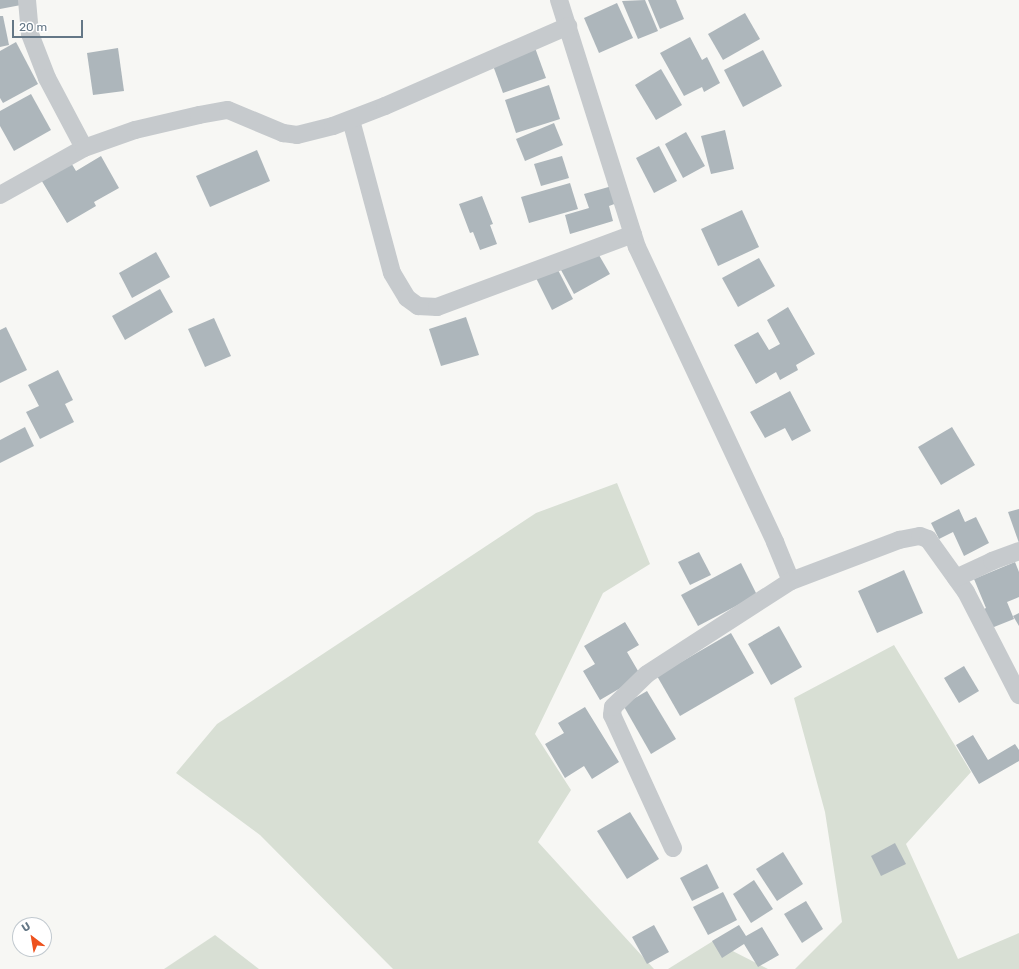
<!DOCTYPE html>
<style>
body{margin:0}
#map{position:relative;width:1019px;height:969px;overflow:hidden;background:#f7f7f4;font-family:Rubik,sans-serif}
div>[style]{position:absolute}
.green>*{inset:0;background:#d8dfd4}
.building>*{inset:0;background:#adb6bb}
.minor>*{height:18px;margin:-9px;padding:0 9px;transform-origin:9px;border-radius:9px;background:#c6cacd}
span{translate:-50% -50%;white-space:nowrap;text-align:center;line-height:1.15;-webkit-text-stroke:4px #fff;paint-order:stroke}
.north{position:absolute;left:12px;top:917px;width:40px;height:40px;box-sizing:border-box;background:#fff;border:1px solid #c1c9cf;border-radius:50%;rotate:329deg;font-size:11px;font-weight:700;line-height:16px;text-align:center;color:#647786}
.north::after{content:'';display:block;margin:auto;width:14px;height:18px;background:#ed521e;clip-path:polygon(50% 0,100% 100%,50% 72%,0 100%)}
.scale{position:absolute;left:12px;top:20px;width:71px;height:18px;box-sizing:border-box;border:2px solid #647786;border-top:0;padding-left:5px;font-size:12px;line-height:14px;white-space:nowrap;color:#647786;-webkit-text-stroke:3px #fff;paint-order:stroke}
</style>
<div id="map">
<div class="green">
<i style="clip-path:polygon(617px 483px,650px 564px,603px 593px,535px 734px,571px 790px,538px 842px,654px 969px,393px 969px,260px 835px,176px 773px,217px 724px,536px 513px)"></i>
<i style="clip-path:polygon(894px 645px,971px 772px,906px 844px,958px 959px,1019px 933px,1019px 969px,795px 969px,842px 922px,825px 812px,794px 698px)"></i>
<i style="clip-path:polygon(215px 935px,259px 969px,164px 969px)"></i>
<i style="clip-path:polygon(713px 941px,768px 969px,668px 969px)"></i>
</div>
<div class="building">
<i style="clip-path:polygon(0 0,21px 0,21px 5px,0 9px)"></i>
<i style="clip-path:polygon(645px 0,658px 31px,638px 39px,622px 1px)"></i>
<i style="clip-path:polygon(648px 0,676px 0,684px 19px,660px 29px)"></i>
<i style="clip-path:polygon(617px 3px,633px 38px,599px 53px,584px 18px)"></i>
<i style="clip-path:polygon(745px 13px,760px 39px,723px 60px,708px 34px)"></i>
<i style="clip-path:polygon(0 16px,3px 16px,9px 45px,0 47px)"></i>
<i style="clip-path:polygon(690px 37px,702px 60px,707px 57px,720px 83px,704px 92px,702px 87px,684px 96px,660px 53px)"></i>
<i style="clip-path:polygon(16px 42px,38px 84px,3px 103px,0 98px,0 51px)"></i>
<i style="clip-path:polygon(534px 45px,546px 78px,503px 93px,491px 60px)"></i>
<i style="clip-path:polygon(118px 48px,124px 91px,93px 95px,87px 53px)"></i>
<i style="clip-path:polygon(763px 50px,782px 86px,743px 107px,724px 70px)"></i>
<i style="clip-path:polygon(661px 69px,682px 105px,656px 120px,635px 85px)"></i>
<i style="clip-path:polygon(549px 85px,560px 119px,516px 133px,505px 100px)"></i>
<i style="clip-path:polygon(31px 94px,51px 130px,14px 151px,0 126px,0 111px)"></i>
<i style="clip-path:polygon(554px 123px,563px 145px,525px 161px,516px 139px)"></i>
<i style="clip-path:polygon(725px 130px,734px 169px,711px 174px,701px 136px)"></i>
<i style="clip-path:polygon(686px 132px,705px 166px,683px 178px,665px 144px)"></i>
<i style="clip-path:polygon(659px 146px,677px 181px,654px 193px,636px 158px)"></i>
<i style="clip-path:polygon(257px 150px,270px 181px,210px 207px,196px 176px)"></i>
<i style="clip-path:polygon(101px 156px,119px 188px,94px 202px,96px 206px,67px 223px,40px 178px,70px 161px,76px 171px)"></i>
<i style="clip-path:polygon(562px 156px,569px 178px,541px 186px,534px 164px)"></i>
<i style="clip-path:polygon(570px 183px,578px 209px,529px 223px,521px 197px)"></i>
<i style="clip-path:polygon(612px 186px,617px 203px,609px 206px,613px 221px,570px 234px,565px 215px,589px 208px,584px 194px)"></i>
<i style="clip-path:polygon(482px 196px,493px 224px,490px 225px,497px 244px,480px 250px,473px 232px,470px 233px,459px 204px)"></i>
<i style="clip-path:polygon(742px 210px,759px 247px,718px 266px,701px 229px)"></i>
<i style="clip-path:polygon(596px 250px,610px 274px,574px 294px,561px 270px)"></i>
<i style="clip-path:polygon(156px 252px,170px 277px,132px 298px,119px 273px)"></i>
<i style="clip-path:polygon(759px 258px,775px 286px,738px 307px,722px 278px)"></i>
<i style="clip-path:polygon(557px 268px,573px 299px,552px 310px,536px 278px)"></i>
<i style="clip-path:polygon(160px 289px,173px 312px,125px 340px,112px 316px)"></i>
<i style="clip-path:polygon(788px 307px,815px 354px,796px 365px,798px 370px,780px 380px,776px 372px,756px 384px,734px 345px,758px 332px,769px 350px,780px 344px,767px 320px)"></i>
<i style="clip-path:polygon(466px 317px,479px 355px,441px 366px,429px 329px)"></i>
<i style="clip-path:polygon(214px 318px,231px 356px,205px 367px,188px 329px)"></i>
<i style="clip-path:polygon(6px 327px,27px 370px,0 383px,0 330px)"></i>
<i style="clip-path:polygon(58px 370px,73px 400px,65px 404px,74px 422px,40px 439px,26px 412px,39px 406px,28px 385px)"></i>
<i style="clip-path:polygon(790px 391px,811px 431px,792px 441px,785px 428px,765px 438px,750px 412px)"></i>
<i style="clip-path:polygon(25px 427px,34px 446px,0 463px,0 440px)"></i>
<i style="clip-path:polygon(952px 427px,975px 465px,941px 485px,918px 447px)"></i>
<i style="clip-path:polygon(959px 509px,965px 522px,976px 517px,989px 543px,964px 556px,953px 532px,939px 539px,931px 523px)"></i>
<i style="clip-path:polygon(1019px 509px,1019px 543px,1008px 512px)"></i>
<i style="clip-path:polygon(699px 552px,711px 575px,690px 585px,678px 562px)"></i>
<i style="clip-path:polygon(1015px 562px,1019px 572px,1019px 597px,1007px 602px,1014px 619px,989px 629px,982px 610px,986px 608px,974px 579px)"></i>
<i style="clip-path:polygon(741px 563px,757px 595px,698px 626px,681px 595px)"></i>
<i style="clip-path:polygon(904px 570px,923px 613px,877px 633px,858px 591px)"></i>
<i style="clip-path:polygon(1019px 613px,1019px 626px,1013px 616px)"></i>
<i style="clip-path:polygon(625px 622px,639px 645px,627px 652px,641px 676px,600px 700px,583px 671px,595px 664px,584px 646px)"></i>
<i style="clip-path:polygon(779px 626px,802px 667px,771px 685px,748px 644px)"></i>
<i style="clip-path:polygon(731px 633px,754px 673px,680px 716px,657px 676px)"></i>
<i style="clip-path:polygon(964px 666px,979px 691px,959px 703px,944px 678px)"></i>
<i style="clip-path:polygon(647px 691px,676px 739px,651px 754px,623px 705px)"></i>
<i style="clip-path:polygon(585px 707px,619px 762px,592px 779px,584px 766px,565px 778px,545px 744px,564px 733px,558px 723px)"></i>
<i style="clip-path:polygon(973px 735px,988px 760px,1015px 744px,1019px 750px,1019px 761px,979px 784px,956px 745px)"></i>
<i style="clip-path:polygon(630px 812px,659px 859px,627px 879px,597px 831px)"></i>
<i style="clip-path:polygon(895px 843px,906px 864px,881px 876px,871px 856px)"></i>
<i style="clip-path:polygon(783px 852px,803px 884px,777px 901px,756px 869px)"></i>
<i style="clip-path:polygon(707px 864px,719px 888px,692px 901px,680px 878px)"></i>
<i style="clip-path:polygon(754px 880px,773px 909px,751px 923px,733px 894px)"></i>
<i style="clip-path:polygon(723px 892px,737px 920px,708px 935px,693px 907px)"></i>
<i style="clip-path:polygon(806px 901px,823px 929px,802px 943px,784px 914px)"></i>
<i style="clip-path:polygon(654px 925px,669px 952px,647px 964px,632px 937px)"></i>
<i style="clip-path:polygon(739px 925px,746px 936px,762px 927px,779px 955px,758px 967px,744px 944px,722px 958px,712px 941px)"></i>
</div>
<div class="minor">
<i style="left:27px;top:0;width:34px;rotate:85deg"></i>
<i style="left:30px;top:34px;width:47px;rotate:68.9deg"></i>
<i style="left:47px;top:78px;width:79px;rotate:62.1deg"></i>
<i style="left:559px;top:0;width:259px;rotate:72.5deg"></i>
<i style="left:637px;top:247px;width:326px;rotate:64.9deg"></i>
<i style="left:775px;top:542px;width:42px;rotate:67.7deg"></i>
<i style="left:791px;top:581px;width:116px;rotate:-20.8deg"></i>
<i style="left:899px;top:540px;width:21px;rotate:-11deg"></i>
<i style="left:920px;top:536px;width:9px;rotate:21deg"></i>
<i style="left:928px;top:539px;width:65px;rotate:54.4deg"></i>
<i style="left:966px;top:592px;width:116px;rotate:62.8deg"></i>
<i style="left:351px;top:120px;width:158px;rotate:75deg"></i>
<i style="left:392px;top:273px;width:29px;rotate:59deg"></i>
<i style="left:407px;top:298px;width:14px;rotate:36deg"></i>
<i style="left:418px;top:306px;width:19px;rotate:3deg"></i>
<i style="left:437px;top:307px;width:209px;rotate:-20.4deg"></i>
<i style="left:0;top:195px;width:96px;rotate:-29.2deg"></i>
<i style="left:84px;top:148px;width:54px;rotate:-19.4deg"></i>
<i style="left:135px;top:130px;width:66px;rotate:-13.2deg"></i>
<i style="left:199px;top:115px;width:29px;rotate:-10deg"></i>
<i style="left:228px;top:110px;width:60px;rotate:22.7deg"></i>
<i style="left:283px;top:133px;width:14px;rotate:8deg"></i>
<i style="left:297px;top:135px;width:37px;rotate:-14deg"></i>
<i style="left:333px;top:126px;width:56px;rotate:-21deg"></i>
<i style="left:385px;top:106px;width:200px;rotate:-23.6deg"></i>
<i style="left:956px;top:578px;width:40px;rotate:-25deg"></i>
<i style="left:992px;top:561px;width:29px;rotate:-20deg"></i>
<i style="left:673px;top:848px;width:146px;rotate:-114.6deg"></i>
<i style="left:612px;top:715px;width:8px;rotate:-83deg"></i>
<i style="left:613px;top:707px;width:47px;rotate:-44.1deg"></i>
<i style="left:647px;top:674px;width:171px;rotate:-32.9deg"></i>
</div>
<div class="north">U</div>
<div class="scale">20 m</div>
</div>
